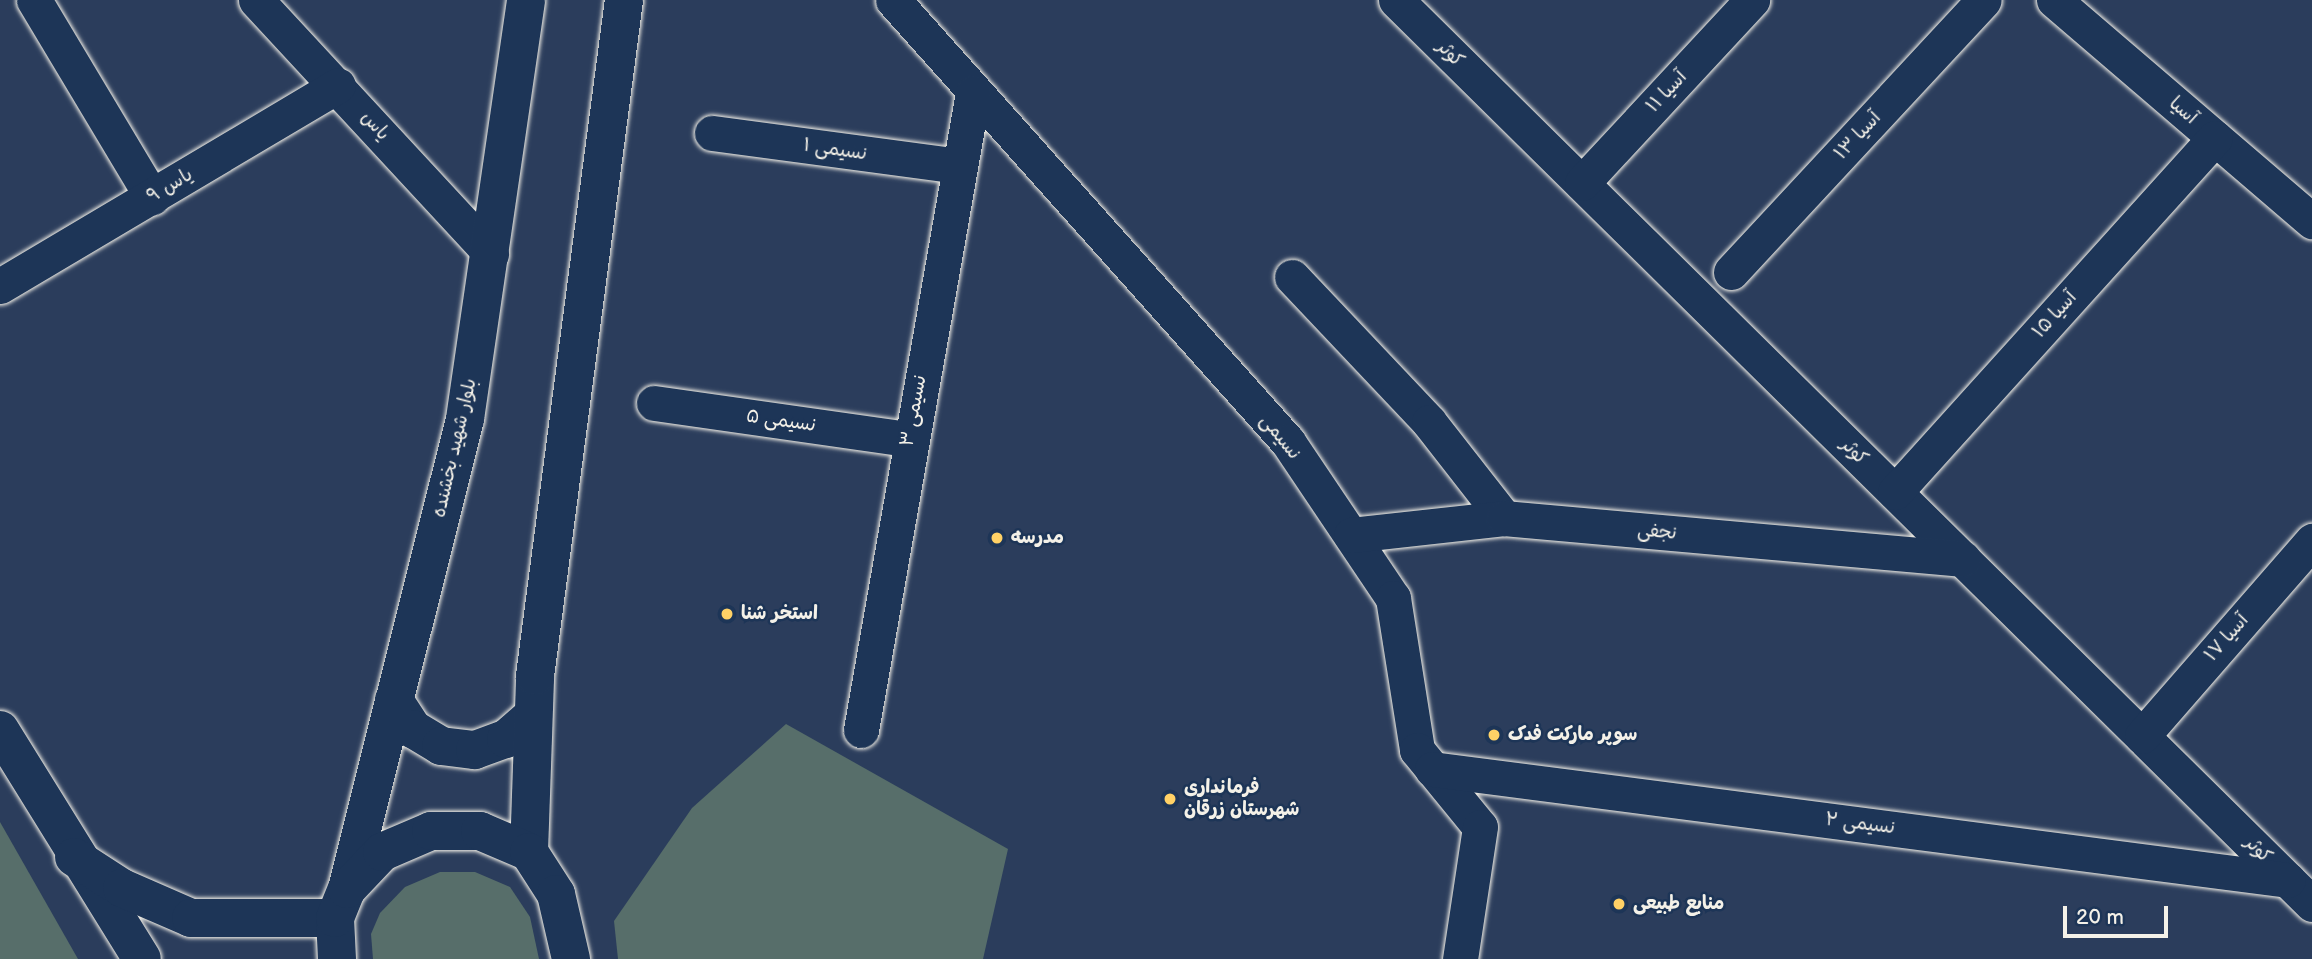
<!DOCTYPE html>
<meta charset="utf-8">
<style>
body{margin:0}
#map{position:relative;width:2312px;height:959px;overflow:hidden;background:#2b3d5c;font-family:"Balsamiq Sans","Playpen Sans Arabic",sans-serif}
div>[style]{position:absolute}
.green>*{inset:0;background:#576e6a}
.roads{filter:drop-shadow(0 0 2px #f4f1e8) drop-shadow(0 0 2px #f4f1e8)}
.minor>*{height:35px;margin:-17.5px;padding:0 17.5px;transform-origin:17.5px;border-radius:17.5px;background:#1d3557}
.major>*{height:38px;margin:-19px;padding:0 19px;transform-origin:19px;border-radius:19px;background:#1d3557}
.dots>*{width:19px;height:19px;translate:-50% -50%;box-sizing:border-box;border:4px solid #1d3557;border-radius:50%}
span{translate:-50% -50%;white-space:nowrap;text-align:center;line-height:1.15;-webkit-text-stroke:5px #1d3557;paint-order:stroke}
.street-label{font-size:19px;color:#f4f1e8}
.poi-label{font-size:19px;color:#f4f1e8;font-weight:700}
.left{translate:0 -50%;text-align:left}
.scale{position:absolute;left:2063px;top:906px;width:105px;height:32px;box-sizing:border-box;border:4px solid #f4f1e8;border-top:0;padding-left:9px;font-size:21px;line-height:24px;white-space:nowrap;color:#f4f1e8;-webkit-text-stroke:5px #1d3557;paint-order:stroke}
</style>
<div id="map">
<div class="green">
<i style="clip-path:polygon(786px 724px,1008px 849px,983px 959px,618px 959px,614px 921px,692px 808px)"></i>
<i style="clip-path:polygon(0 822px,78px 959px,0 959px)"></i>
<i style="clip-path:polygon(440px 872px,475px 872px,510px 887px,530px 917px,539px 959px,373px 959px,371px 934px,380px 913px,405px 887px)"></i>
</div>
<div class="roads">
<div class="minor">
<i style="left:34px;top:0;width:230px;rotate:59.1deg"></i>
<i style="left:256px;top:0;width:346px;rotate:47.2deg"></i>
<i style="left:893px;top:0;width:593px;rotate:48.21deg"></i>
<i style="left:1288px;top:442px;width:188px;rotate:56.1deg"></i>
<i style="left:1393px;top:598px;width:154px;rotate:81deg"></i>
<i style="left:1417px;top:750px;width:99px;rotate:50.7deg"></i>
<i style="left:1480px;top:827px;width:134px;rotate:98.6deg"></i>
<i style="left:1396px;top:0;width:1287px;rotate:44.62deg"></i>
<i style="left:2054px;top:0;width:340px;rotate:40.6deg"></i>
<i style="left:712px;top:133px;width:248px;rotate:7.6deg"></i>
<i style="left:1582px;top:183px;width:250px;rotate:-47.1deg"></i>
<i style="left:1731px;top:272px;width:371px;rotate:-47.1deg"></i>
<i style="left:1292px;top:277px;width:199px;rotate:46.6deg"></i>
<i style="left:1429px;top:422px;width:122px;rotate:52deg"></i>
<i style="left:0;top:286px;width:393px;rotate:-30.7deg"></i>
<i style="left:654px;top:403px;width:257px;rotate:8.1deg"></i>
<i style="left:1895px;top:492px;width:477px;rotate:-47.9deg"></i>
<i style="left:1351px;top:535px;width:154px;rotate:-6.3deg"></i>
<i style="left:1504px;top:518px;width:461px;rotate:5.1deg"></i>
<i style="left:861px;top:730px;width:647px;rotate:-80.03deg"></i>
<i style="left:2142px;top:736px;width:259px;rotate:-48.9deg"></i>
<i style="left:1432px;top:769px;width:863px;rotate:7.39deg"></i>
</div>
<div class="major">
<i style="left:394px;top:700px;width:35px;rotate:57deg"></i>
<i style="left:413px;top:729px;width:33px;rotate:31deg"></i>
<i style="left:441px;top:746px;width:34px;rotate:7deg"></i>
<i style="left:475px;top:750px;width:33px;rotate:-20deg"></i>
<i style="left:506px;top:739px;width:33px;rotate:-41deg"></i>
<i style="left:0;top:730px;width:269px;rotate:58.2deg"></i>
<i style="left:529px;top:852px;width:176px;rotate:-88deg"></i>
<i style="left:535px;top:676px;width:682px;rotate:-82.5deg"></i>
<i style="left:74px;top:857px;width:57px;rotate:32.9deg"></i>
<i style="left:122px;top:888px;width:75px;rotate:23.5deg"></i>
<i style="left:191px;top:918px;width:144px"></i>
<i style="left:347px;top:889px;width:485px;rotate:-75.9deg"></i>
<i style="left:465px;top:419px;width:423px;rotate:-81.7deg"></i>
<i style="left:337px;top:959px;width:41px;rotate:-92.8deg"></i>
<i style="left:335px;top:918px;width:31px;rotate:-68deg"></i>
<i style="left:347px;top:889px;width:51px;rotate:-46.6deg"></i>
<i style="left:382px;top:852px;width:53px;rotate:-23.2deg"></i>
<i style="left:431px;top:831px;width:49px"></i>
<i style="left:480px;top:831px;width:53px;rotate:23.2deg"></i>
<i style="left:529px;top:852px;width:50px;rotate:57.3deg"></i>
<i style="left:556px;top:894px;width:67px;rotate:77deg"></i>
</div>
</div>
<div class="dots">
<i style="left:997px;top:538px;background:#ffd166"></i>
<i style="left:727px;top:614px;background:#ffd166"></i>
<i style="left:1494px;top:735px;background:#ffd166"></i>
<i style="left:1170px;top:799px;background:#ffd166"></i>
<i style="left:1619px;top:904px;background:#ffd166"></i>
</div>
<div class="street-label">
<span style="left:1450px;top:54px;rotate:45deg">کوثر</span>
<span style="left:1667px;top:92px;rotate:-47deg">آسیا ۱۱</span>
<span style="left:2183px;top:111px;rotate:41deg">آسیا</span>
<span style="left:375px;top:126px;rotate:48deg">یاس</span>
<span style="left:1858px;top:136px;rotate:-47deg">آسیا ۱۳</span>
<span style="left:835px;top:150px;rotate:8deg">نسیمی ۱</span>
<span style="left:170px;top:186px;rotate:-31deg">یاس ۹</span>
<span style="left:2055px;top:315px;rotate:-48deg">آسیا ۱۵</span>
<span style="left:914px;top:411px;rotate:-79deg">نسیمی ۳</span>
<span style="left:781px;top:421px;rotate:8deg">نسیمی ۵</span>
<span style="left:1280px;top:437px;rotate:51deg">نسیمی</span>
<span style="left:455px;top:448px;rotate:-77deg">بلوار شهید بخشنده</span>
<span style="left:1854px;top:452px;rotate:45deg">کوثر</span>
<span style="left:1657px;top:532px;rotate:5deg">نجفی</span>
<span style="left:2227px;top:638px;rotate:-49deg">آسیا ۱۷</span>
<span style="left:1860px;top:824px;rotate:7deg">نسیمی ۲</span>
<span style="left:2258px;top:850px;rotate:45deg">کوثر</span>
</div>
<div class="poi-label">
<span class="left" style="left:1011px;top:538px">مدرسه</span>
<span class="left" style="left:741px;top:614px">استخر شنا</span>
<span class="left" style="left:1508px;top:735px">سوپر مارکت فدک</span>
<span class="left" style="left:1184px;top:799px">فرمانداری<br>شهرستان زرقان</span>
<span class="left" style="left:1633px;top:904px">منابع طبیعی</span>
</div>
<div class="scale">20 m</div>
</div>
